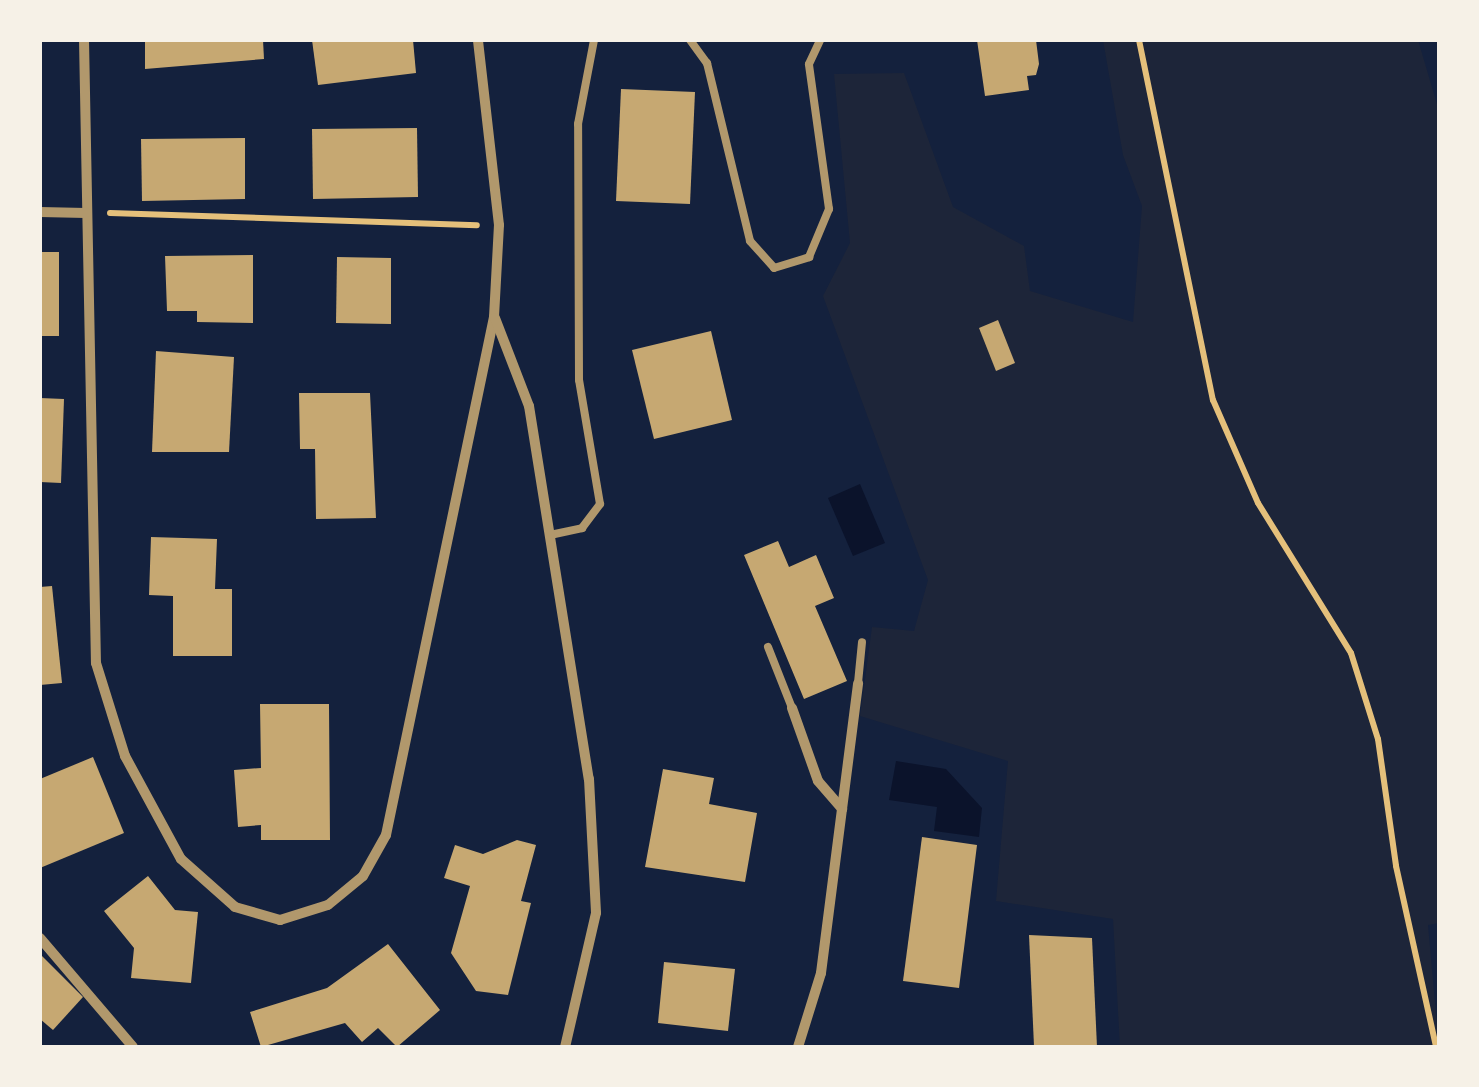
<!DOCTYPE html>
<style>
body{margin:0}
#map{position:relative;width:1479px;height:1087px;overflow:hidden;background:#14213d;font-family:Inter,sans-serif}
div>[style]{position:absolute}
.green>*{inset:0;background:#1d2539}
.water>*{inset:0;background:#0b132b}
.building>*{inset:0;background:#c6a872}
.path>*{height:6px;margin:-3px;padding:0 3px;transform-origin:3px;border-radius:3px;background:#e5c07b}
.service>*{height:8px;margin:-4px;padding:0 4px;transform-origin:4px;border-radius:4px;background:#b1986c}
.minor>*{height:10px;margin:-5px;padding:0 5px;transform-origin:5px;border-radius:5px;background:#b1986c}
span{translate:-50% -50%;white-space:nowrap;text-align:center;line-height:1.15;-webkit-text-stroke:10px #f6f1e7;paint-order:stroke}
.frame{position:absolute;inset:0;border:42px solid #f6f1e7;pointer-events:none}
</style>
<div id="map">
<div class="green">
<i style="clip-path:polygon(1103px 40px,1418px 40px,1439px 111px,1439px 923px,1428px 925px,1439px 1047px,1120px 1047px,1113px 919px,996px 901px,1008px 761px,860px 716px,872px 627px,914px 631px,928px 580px,823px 296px,850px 243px,834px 74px,904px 73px,953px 207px,1024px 246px,1030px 291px,1133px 322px,1142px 206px,1123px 155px)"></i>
</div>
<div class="water">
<i style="clip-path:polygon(860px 484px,885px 543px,853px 556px,828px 498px)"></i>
<i style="clip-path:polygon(896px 761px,946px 769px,982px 808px,979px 837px,934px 831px,937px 807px,889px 800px)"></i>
</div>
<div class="building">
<i style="clip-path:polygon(145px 40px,263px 40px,264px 59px,145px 69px)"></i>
<i style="clip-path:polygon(312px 40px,413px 40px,416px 73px,318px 85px)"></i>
<i style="clip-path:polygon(977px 40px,1036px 40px,1039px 64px,1036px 75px,1027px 76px,1029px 90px,985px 96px)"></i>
<i style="clip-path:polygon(621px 89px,695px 92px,690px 204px,616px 201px)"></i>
<i style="clip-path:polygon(417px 128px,418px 197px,313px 199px,312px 129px)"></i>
<i style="clip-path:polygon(245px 138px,245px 199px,142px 201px,141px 139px)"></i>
<i style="clip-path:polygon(40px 252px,59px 252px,59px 336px,40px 336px)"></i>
<i style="clip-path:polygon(253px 255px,253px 323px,197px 322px,197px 311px,167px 311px,165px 256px)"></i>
<i style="clip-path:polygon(337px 257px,391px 258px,391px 324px,336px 323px)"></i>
<i style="clip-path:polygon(998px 320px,1015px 363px,996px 371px,979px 328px)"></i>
<i style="clip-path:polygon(711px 331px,732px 420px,654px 439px,632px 350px)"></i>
<i style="clip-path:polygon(156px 351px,234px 357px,229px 452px,152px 452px)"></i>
<i style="clip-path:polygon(299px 393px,370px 393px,376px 518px,316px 519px,315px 449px,300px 449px)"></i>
<i style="clip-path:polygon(40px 398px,64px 399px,61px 483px,40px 482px)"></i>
<i style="clip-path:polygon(151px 537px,217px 539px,215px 589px,232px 589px,232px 656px,173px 656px,173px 596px,149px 595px)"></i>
<i style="clip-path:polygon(778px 541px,789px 567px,816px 555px,834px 598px,815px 606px,847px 681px,804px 699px,744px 555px)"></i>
<i style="clip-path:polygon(52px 586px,62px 683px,40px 685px,40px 587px)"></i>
<i style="clip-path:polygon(260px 704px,329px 704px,330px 840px,261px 840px,261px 825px,238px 827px,234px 770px,261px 768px)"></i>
<i style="clip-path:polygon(93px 757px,124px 833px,40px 868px,40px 779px)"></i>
<i style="clip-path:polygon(663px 769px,714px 778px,709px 804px,757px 813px,745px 882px,645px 867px)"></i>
<i style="clip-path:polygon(922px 837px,977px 845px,959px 988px,903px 981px)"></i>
<i style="clip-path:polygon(517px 840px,536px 845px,521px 901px,531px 903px,508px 995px,476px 991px,451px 953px,470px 886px,444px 878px,455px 845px,483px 854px)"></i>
<i style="clip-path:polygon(148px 876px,175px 910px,198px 912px,191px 983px,131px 978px,134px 948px,104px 911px)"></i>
<i style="clip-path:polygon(1029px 935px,1092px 938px,1097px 1047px,1034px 1046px)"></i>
<i style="clip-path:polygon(388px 944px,440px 1010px,397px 1047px,378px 1028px,362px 1042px,345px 1023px,261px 1047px,250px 1012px,327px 988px)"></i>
<i style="clip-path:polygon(40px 954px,83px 997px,53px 1030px,40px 1019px)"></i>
<i style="clip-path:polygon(664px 962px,735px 969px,728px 1031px,658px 1023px)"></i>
</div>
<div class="path">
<i style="left:1139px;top:40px;width:368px;rotate:78.4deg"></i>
<i style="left:1213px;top:400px;width:112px;rotate:66.4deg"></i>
<i style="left:1258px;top:503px;width:176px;rotate:58.2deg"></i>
<i style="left:1351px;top:653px;width:90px;rotate:72.6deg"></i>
<i style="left:1378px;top:739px;width:128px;rotate:81.9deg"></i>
<i style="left:1396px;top:866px;width:185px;rotate:77.5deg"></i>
<i style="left:110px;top:213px;width:367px;rotate:1.9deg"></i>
</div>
<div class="service">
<i style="left:690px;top:40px;width:29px;rotate:54deg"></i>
<i style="left:707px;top:63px;width:183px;rotate:76.4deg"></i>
<i style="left:750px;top:241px;width:36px;rotate:48deg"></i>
<i style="left:774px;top:268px;width:37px;rotate:-17deg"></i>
<i style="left:809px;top:257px;width:52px;rotate:-67.4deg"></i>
<i style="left:829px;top:209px;width:146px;rotate:-97.9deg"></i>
<i style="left:809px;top:64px;width:26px;rotate:-65deg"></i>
<i style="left:550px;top:535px;width:33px;rotate:-12deg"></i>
<i style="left:582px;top:528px;width:30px;rotate:-53deg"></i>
<i style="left:600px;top:504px;width:126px;rotate:-99.6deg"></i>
<i style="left:579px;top:380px;width:256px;rotate:-90.2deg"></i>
<i style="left:578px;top:124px;width:86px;rotate:-79.2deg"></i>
<i style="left:768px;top:647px;width:66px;rotate:68.5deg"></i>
<i style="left:858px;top:683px;width:41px;rotate:-84.4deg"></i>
</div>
<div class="minor">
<i style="left:84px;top:40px;width:623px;rotate:88.9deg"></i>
<i style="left:96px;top:663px;width:97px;rotate:72.7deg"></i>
<i style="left:125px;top:756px;width:117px;rotate:61.5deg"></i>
<i style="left:181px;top:859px;width:72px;rotate:41.6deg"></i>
<i style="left:235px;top:907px;width:47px;rotate:16.1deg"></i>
<i style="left:280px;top:920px;width:50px;rotate:-17.4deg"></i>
<i style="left:328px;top:905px;width:45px;rotate:-39.6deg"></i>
<i style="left:363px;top:876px;width:47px;rotate:-60.7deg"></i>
<i style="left:386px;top:835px;width:529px;rotate:-78.22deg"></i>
<i style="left:494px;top:317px;width:92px;rotate:-86.9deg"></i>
<i style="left:499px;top:225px;width:186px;rotate:-96.5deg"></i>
<i style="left:40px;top:212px;width:46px;rotate:1.2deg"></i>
<i style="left:495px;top:318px;width:94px;rotate:68.9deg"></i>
<i style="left:529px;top:406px;width:378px;rotate:80.9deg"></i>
<i style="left:589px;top:779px;width:134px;rotate:87deg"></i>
<i style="left:596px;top:913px;width:138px;rotate:103deg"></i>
<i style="left:792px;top:708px;width:77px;rotate:70.4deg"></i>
<i style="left:818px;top:781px;width:37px;rotate:49deg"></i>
<i style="left:40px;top:938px;width:143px;rotate:49.5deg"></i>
<i style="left:798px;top:1047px;width:77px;rotate:-72.7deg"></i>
<i style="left:821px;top:973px;width:292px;rotate:-82.7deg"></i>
</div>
<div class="frame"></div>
</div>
